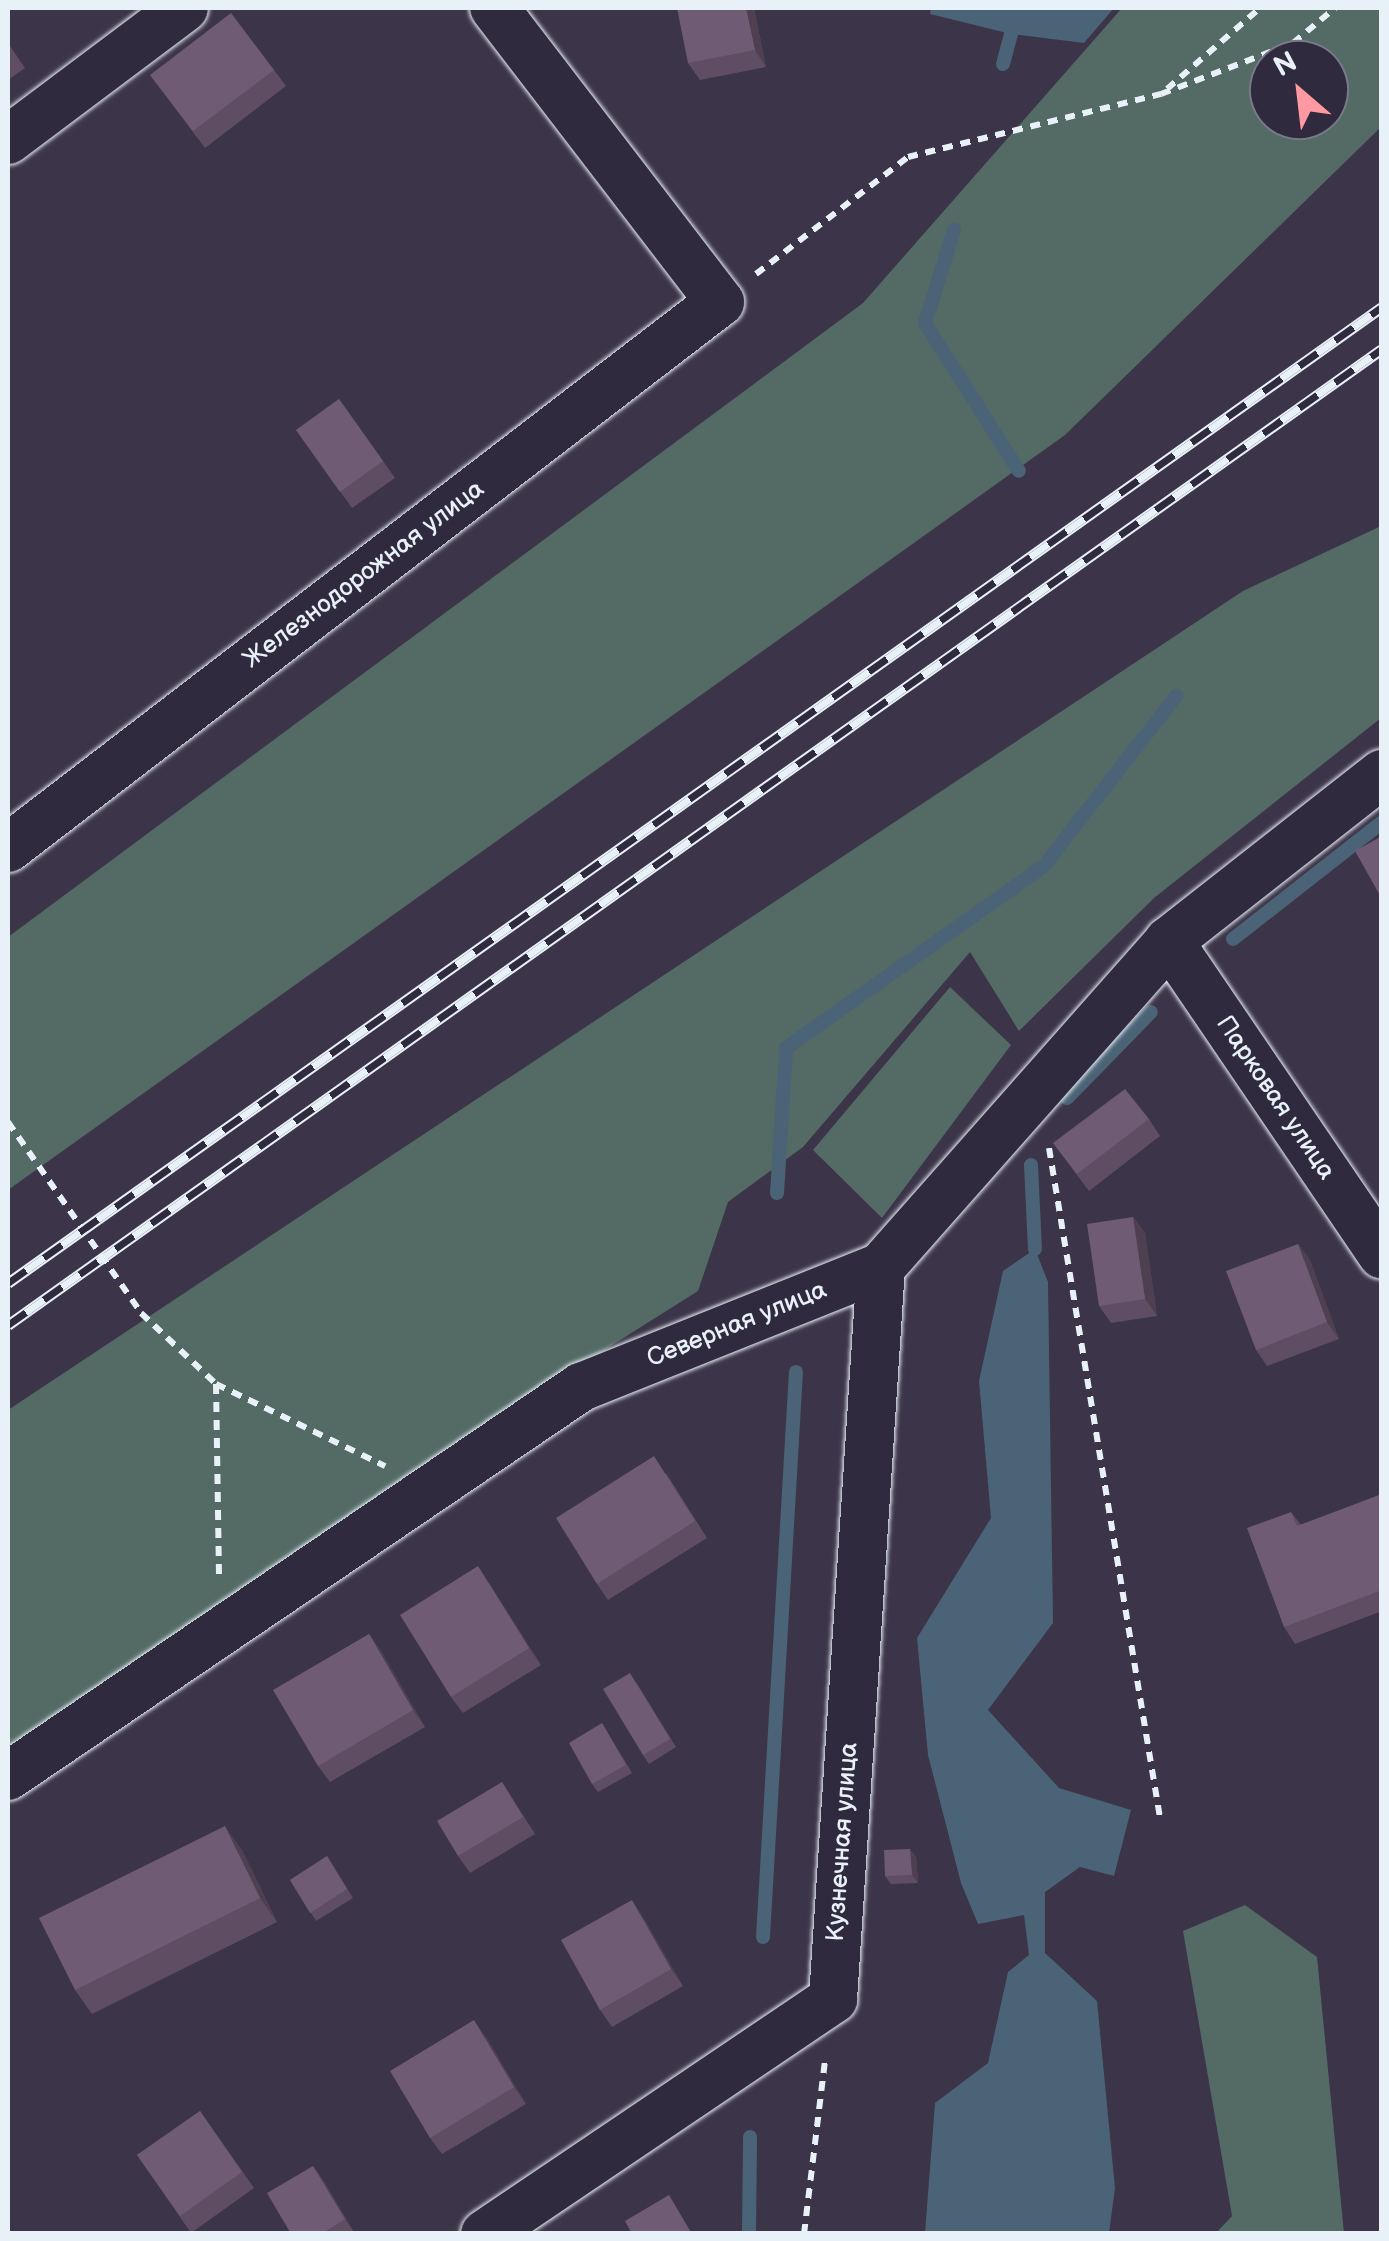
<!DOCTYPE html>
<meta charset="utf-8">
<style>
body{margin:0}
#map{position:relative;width:1389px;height:2241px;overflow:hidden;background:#3c3448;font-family:"Balsamiq Sans",sans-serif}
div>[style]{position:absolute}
.green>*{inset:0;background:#536a65}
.water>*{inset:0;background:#4b6376}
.stream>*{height:14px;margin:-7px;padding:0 7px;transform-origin:7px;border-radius:7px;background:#4b6376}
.path>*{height:6px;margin-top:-3px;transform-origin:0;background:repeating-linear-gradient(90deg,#e8f1f8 0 10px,transparent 0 18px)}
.roads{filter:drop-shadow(0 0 2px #e8f1f8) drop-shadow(0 0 2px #e8f1f8)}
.street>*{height:48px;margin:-24px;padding:0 24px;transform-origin:24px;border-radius:24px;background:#2f2a3d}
.rail>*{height:11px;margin-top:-5.5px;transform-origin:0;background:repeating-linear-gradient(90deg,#2f2a3d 0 22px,#e8f1f8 0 44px);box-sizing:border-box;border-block:2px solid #e8f1f8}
.wall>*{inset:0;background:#5f4e63}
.shaded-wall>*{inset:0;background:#4e4050}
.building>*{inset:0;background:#6f5b73}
span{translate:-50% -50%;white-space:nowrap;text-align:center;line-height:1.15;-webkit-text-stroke:10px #2f2a3d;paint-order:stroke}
.street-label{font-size:25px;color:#e8f1f8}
.frame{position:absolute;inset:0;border:10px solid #e8f1f8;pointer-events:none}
.north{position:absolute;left:1249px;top:40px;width:100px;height:100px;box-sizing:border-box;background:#2f2a3d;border:2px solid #797a88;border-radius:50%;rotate:332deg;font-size:28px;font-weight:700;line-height:40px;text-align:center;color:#e8f1f8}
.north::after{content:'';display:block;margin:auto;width:35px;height:45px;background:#ff9aa2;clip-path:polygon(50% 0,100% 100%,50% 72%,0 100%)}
</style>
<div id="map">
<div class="green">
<i style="clip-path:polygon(evenodd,1122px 8px,1381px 8px,1381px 127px,1065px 435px,8px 1190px,8px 937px,863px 303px,1122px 8px,1269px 60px,1329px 60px,1329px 120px,1269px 120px,1269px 60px)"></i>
<i style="clip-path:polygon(1381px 526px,1381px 718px,1154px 898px,1019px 1031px,970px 952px,803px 1147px,728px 1202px,698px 1291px,465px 1438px,8px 1749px,8px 1410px,1243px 591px)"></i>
<i style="clip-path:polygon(950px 987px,1011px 1045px,882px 1218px,813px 1150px)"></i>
<i style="clip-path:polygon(1245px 1905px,1317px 1957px,1344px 2233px,1216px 2233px,1232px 2216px,1183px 1931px)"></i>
</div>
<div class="water">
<i style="clip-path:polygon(931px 8px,1114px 8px,1084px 43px,1011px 34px,930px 14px)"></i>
<i style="clip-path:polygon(1035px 1249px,1048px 1282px,1053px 1623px,988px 1710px,1059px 1788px,1131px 1810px,1114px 1876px,1080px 1867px,1045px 1892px,1045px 1953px,1097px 2001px,1115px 2188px,1109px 2233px,925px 2233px,935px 2103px,988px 2063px,1008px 1972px,1029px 1955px,1024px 1915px,978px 1924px,961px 1883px,928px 1755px,917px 1638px,991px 1518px,979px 1381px,1003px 1271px)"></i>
</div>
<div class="stream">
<i style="left:1003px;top:64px;width:31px;rotate:-75deg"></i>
<i style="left:954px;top:230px;width:97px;rotate:107.3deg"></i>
<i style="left:925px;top:323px;width:175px;rotate:57.6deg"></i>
<i style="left:1233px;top:939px;width:189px;rotate:-38.1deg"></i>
<i style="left:1067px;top:1098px;width:120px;rotate:-45.7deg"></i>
<i style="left:1031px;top:1165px;width:84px;rotate:87.3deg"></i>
<i style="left:777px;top:1193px;width:145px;rotate:-86.4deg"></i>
<i style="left:786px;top:1048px;width:314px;rotate:-35.2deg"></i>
<i style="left:1043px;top:867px;width:217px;rotate:-52.1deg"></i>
<i style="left:763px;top:1937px;width:566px;rotate:-86.66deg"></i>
<i style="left:749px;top:2234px;width:97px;rotate:-89.4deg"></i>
</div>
<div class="path">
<i style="left:1167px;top:89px;width:123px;rotate:-41.1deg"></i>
<i style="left:756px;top:274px;width:192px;rotate:-37.6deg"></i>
<i style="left:908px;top:157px;width:261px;rotate:-14deg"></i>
<i style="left:1161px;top:94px;width:142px;rotate:-21.1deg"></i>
<i style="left:1293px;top:43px;width:55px;rotate:-39.8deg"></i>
<i style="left:8px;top:1122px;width:233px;rotate:55.1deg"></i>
<i style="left:141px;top:1313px;width:103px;rotate:43.4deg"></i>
<i style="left:216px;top:1384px;width:188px;rotate:25.9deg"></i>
<i style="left:1049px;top:1148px;width:679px;rotate:80.59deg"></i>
<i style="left:216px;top:1384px;width:193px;rotate:89.1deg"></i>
<i style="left:804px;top:2234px;width:175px;rotate:-83.1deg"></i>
</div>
<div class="roads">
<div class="street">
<i style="left:8px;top:140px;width:220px;rotate:-36.9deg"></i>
<i style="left:8px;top:848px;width:897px;rotate:-37.48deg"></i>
<i style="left:720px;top:302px;width:371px;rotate:-127.5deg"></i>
<i style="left:1169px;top:941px;width:379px;rotate:55.8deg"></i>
<i style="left:8px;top:1776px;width:693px;rotate:-34.17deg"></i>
<i style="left:581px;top:1387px;width:323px;rotate:-21.8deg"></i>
<i style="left:881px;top:1267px;width:435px;rotate:-48.5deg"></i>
<i style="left:1169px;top:941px;width:271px;rotate:-38.1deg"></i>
<i style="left:485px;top:2234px;width:420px;rotate:-34deg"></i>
<i style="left:833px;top:1999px;width:734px;rotate:-86.25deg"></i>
</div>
</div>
<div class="rail">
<i style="left:8px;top:1283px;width:1685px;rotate:-35.39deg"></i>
<i style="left:8px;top:1325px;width:1685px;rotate:-35.39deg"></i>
</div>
<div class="wall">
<i style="clip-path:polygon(754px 8px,766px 67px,700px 80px,688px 63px)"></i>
<i style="clip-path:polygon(8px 43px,25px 68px,8px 80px)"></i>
<i style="clip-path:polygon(274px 70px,286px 86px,205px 148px,150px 75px)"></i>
<i style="clip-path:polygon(339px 399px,395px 478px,352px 508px,296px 430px)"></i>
<i style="clip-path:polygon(1149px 1119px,1160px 1136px,1089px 1191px,1053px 1143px)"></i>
<i style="clip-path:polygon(1133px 1217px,1145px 1233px,1157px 1316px,1111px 1323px,1099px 1306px)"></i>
<i style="clip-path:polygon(1298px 1244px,1310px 1260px,1339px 1339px,1267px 1366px,1256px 1350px)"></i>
<i style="clip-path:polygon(666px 1473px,707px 1538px,608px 1600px,597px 1584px)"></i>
<i style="clip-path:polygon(1382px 1494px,1382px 1611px,1295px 1644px,1284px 1627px,1291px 1512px,1301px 1525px)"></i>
<i style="clip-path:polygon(489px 1583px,541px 1665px,463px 1713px,451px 1697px)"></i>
<i style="clip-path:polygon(369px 1634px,381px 1651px,425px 1727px,330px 1782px,318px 1766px)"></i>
<i style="clip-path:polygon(636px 1682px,676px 1747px,649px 1764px,643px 1755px)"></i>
<i style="clip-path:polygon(602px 1723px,632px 1773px,598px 1792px,592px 1784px)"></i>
<i style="clip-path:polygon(502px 1782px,535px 1834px,470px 1873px,458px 1856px)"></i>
<i style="clip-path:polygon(910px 1849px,916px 1857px,918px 1883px,891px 1884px,885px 1876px)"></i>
<i style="clip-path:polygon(242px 1850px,277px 1922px,92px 2014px,75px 1990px)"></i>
<i style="clip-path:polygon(327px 1856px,353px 1898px,316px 1921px,290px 1880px)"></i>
<i style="clip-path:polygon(643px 1917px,683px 1986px,612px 2027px,600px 2010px)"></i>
<i style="clip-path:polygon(486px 2037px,526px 2104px,442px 2154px,430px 2138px)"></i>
<i style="clip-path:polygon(200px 2111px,254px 2188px,191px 2233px,137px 2155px)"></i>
<i style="clip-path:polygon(313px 2166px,325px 2183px,355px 2234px,291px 2234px)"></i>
</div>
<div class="shaded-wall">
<i style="clip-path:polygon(746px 8px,754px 8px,766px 67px,755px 50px)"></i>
<i style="clip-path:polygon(1133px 1217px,1145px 1233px,1157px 1316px,1145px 1299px)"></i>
<i style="clip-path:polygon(1298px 1244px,1310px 1260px,1339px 1339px,1327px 1322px)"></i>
<i style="clip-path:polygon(478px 1566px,489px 1583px,541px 1665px,529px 1648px)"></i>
<i style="clip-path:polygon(369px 1634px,381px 1651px,425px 1727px,413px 1710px)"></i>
<i style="clip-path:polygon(225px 1826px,242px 1850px,277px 1922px,260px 1898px)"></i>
<i style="clip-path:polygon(910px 1849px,916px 1857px,918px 1883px,912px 1875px)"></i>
<i style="clip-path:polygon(632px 1900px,643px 1917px,683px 1986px,671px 1969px)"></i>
<i style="clip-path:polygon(474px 2020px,486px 2037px,526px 2104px,514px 2087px)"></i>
<i style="clip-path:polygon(313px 2166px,325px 2183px,355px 2234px,345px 2219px)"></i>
</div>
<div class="building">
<i style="clip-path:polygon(677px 8px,746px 8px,755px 50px,688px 63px)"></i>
<i style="clip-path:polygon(231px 13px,274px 70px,193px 131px,150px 75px)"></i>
<i style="clip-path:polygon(339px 399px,383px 461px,340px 492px,296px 430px)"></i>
<i style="clip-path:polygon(1382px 836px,1382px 899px,1355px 851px)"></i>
<i style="clip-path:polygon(1125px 1089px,1149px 1119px,1077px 1174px,1053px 1143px)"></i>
<i style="clip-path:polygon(1133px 1217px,1145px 1299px,1099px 1306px,1087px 1224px)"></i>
<i style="clip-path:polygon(1298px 1244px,1327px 1322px,1256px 1350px,1226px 1271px)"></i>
<i style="clip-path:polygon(654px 1456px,695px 1521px,597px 1584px,556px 1518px)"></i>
<i style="clip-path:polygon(1382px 1494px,1382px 1549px,1379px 1550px,1382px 1557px,1382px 1590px,1284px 1627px,1247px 1528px,1291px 1512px,1297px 1526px)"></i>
<i style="clip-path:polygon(478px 1566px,529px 1648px,451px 1697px,400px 1615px)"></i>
<i style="clip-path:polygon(369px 1634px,413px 1710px,318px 1766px,273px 1690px)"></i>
<i style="clip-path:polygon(630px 1673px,670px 1739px,643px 1755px,603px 1689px)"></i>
<i style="clip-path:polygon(602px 1723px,626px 1765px,592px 1784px,569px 1743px)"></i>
<i style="clip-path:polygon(502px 1782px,523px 1817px,458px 1856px,437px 1821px)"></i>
<i style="clip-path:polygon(225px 1826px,260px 1898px,75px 1990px,39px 1918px)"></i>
<i style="clip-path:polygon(910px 1849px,912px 1875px,885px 1876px,884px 1850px)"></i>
<i style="clip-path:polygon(327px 1856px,347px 1889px,310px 1913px,290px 1880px)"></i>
<i style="clip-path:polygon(632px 1900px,671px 1969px,600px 2010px,561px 1940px)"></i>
<i style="clip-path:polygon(474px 2020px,514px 2087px,430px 2138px,390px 2071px)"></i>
<i style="clip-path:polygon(200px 2111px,242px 2172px,180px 2216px,137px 2155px)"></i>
<i style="clip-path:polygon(313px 2166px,345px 2219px,321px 2234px,291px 2234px,267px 2193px)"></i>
<i style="clip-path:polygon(669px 2195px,692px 2234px,632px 2234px,625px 2221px)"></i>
</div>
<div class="street-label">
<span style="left:364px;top:575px;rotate:-37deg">Железнодорожная улица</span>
<span style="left:1275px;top:1098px;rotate:56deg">Парковая улица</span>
<span style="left:737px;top:1325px;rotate:-22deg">Северная улица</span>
<span style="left:843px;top:1842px;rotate:-86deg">Кузнечная улица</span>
</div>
<div class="frame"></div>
<div class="north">N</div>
</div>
